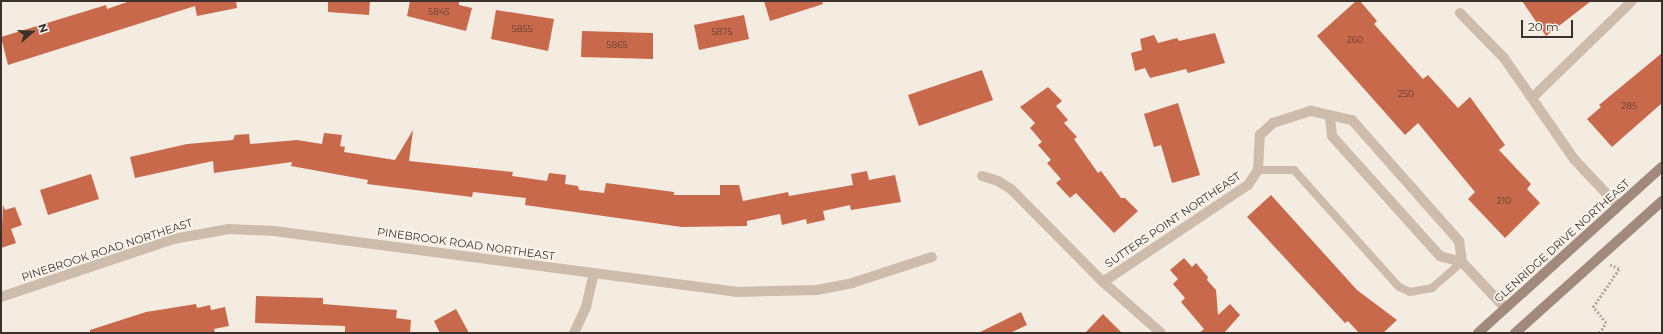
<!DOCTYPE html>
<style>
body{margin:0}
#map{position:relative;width:1663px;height:334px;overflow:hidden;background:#f4ebe1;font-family:Montserrat,sans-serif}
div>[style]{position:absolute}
.building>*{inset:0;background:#c8694b}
.path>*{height:2.5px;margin-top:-1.25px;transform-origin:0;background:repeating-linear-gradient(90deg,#b9a596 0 2px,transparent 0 4px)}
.service>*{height:8px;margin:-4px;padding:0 4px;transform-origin:4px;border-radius:4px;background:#cdbbac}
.minor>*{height:10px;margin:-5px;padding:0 5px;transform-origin:5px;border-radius:5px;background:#cdbbac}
.secondary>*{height:10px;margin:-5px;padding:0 5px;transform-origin:5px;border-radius:5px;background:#a18a7d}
span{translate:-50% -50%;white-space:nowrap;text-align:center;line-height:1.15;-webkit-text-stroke:3.5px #fbf5ee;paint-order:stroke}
.number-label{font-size:9px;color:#5e3e33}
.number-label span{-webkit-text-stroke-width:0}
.street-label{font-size:11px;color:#3b302b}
.frame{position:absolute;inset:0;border:2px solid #3b302b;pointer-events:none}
.north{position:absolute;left:12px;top:12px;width:40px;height:40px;-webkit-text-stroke:3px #fbf5ee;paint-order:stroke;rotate:71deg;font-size:11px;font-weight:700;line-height:16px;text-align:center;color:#3b302b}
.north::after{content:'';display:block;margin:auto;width:14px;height:18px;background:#3b302b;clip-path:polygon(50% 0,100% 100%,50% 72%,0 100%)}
.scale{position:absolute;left:1521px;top:20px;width:52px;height:18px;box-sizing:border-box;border:2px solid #3b302b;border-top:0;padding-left:5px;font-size:12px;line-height:14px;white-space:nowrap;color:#3b302b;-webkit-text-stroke:3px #fbf5ee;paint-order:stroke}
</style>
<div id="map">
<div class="building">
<i style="clip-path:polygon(130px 1px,236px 1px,237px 8px,197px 16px,195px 6px,8px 65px,1px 37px,106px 5px,107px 9px)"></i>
<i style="clip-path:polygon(328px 1px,370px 1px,369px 15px,328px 12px)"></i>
<i style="clip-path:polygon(410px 1px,459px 1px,459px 5px,472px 8px,466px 31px,407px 16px)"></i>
<i style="clip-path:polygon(764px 1px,822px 1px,823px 4px,770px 21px)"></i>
<i style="clip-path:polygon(1356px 1px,1360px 1px,1377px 21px,1374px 24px,1423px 79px,1428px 75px,1458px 108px,1470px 97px,1505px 145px,1499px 150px,1531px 184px,1527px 189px,1540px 203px,1505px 238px,1468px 199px,1475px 192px,1418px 123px,1405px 135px,1317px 36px)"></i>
<i style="clip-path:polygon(1522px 1px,1591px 1px,1546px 36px)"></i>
<i style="clip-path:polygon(496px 10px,554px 19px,548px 51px,491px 39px)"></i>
<i style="clip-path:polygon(744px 15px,749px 39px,699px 50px,694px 25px)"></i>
<i style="clip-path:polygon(582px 31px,653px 33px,653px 59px,581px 57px)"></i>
<i style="clip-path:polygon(1215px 33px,1225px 63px,1188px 73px,1186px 69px,1150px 78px,1145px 68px,1135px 71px,1131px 53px,1142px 50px,1140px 39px,1154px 35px,1158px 43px,1177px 38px,1179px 41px)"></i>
<i style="clip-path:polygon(1662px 53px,1662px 103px,1612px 147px,1587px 119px,1601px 107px,1599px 105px)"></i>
<i style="clip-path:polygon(982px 70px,993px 100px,919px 126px,908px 95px)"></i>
<i style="clip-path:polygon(1048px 87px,1062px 101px,1056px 106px,1068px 120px,1064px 123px,1077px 137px,1074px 139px,1098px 173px,1101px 171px,1121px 198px,1125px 198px,1138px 211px,1114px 233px,1076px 193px,1070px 198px,1056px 183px,1061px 179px,1047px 163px,1051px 160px,1038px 145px,1042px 142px,1030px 128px,1035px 123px,1020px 107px)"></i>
<i style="clip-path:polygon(1178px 103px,1200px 175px,1172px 183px,1161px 145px,1154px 147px,1144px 114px)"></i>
<i style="clip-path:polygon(413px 130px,409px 161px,513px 172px,512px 176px,547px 181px,549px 173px,566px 175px,565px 184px,578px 186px,579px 190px,604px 193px,606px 183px,674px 192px,674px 195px,720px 195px,720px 185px,739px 185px,743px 201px,788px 192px,789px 196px,853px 185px,851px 174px,867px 171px,869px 180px,895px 175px,901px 202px,851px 210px,850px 205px,823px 211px,825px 220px,807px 224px,806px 219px,782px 225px,780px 214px,747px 221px,747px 226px,682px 227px,525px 205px,526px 198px,473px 192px,472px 197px,367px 184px,368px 180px,291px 166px,292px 162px,214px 173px,213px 161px,135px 178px,130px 157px,187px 144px,233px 140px,235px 135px,249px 134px,250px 144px,297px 140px,322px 144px,324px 133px,342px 135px,340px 146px,345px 147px,344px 152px,395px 160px)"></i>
<i style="clip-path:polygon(91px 174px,99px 199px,48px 215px,40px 190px)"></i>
<i style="clip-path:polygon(1271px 195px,1357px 290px,1397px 320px,1383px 333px,1359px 333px,1348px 321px,1345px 323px,1247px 217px)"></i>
<i style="clip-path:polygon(3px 205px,5px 210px,15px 207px,22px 225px,11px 229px,16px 243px,1px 248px)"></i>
<i style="clip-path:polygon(1184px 258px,1192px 267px,1196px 263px,1208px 277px,1207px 280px,1216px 290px,1218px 315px,1230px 304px,1240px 315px,1224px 333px,1199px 333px,1204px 329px,1181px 302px,1185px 298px,1173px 284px,1178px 279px,1170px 270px)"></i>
<i style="clip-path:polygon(256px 296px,323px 298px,323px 304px,397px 310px,396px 318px,411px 320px,410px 333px,345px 333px,345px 326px,255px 323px)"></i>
<i style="clip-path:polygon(196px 304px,197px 308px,210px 305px,211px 310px,225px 307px,229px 326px,214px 329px,215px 333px,90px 333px,90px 330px,146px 312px)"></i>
<i style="clip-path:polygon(456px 309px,469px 333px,440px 333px,434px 321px)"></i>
<i style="clip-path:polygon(1021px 312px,1027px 325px,1010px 333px,978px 333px)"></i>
<i style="clip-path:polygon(1103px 314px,1122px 333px,1085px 333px)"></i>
</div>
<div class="path">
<i style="left:1599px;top:333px;width:12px;rotate:-55deg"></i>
<i style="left:1606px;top:323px;width:21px;rotate:-129deg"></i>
<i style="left:1593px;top:307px;width:46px;rotate:-55.6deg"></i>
<i style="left:1619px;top:269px;width:10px;rotate:-156deg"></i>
</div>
<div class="service">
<i style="left:1258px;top:170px;width:36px"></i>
<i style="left:1294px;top:170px;width:157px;rotate:48.1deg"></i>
<i style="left:1399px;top:287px;width:12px;rotate:24deg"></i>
<i style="left:1410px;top:292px;width:22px;rotate:-10deg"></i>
<i style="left:1432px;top:288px;width:40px;rotate:-41deg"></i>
</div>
<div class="minor">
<i style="left:1460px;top:13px;width:63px;rotate:45.6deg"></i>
<i style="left:1504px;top:58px;width:123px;rotate:55.3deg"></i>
<i style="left:1574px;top:159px;width:64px;rotate:46.9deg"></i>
<i style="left:1533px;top:97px;width:138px;rotate:-44.1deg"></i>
<i style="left:982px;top:176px;width:17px;rotate:17deg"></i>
<i style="left:998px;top:181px;width:15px;rotate:32deg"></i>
<i style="left:1011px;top:189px;width:131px;rotate:45.3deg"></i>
<i style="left:1103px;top:282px;width:77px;rotate:41.3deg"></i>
<i style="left:1462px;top:262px;width:63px;rotate:46.9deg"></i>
<i style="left:1103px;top:282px;width:174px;rotate:-33.8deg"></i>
<i style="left:1248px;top:185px;width:18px;rotate:-56deg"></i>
<i style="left:1258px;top:170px;width:35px;rotate:-87deg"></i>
<i style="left:1260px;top:135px;width:18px;rotate:-43deg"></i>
<i style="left:1273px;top:123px;width:40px;rotate:-18deg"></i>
<i style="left:1311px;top:111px;width:42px;rotate:12.4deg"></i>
<i style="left:1352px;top:120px;width:162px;rotate:48.5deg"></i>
<i style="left:1459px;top:241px;width:21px;rotate:82deg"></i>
<i style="left:1462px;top:262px;width:23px;rotate:-165deg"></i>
<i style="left:1440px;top:256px;width:161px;rotate:-132deg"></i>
<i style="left:1332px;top:136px;width:20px;rotate:-96deg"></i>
<i style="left:1px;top:297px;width:182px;rotate:-18.6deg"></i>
<i style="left:173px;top:239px;width:57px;rotate:-10.1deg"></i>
<i style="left:229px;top:229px;width:45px;rotate:2.5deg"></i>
<i style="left:274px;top:231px;width:466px;rotate:7.5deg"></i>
<i style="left:736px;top:292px;width:81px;rotate:-1.4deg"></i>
<i style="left:817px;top:290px;width:36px;rotate:-11deg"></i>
<i style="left:852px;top:283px;width:84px;rotate:-18deg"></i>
<i style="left:574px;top:333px;width:29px;rotate:-65deg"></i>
<i style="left:586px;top:307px;width:35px;rotate:-77deg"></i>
</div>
<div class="secondary">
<i style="left:1478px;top:333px;width:248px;rotate:-42.1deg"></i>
<i style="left:1515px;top:333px;width:198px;rotate:-41.9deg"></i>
</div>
<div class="number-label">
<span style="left:439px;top:12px">5845</span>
<span style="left:522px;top:29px">5855</span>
<span style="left:722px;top:32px">5875</span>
<span style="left:1355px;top:40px">260</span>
<span style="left:617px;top:45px">5865</span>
<span style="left:1406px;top:94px">250</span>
<span style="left:1629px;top:106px">285</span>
<span style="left:1504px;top:201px">210</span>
</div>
<div class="street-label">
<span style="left:1173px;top:220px;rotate:-34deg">SUTTERS POINT NORTHEAST</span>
<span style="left:1562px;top:241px;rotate:-42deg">GLENRIDGE DRIVE NORTHEAST</span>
<span style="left:466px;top:244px;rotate:8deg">PINEBROOK ROAD NORTHEAST</span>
<span style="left:107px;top:250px;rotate:-18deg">PINEBROOK ROAD NORTHEAST</span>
</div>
<div class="frame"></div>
<div class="north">N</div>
<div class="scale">20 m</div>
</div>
